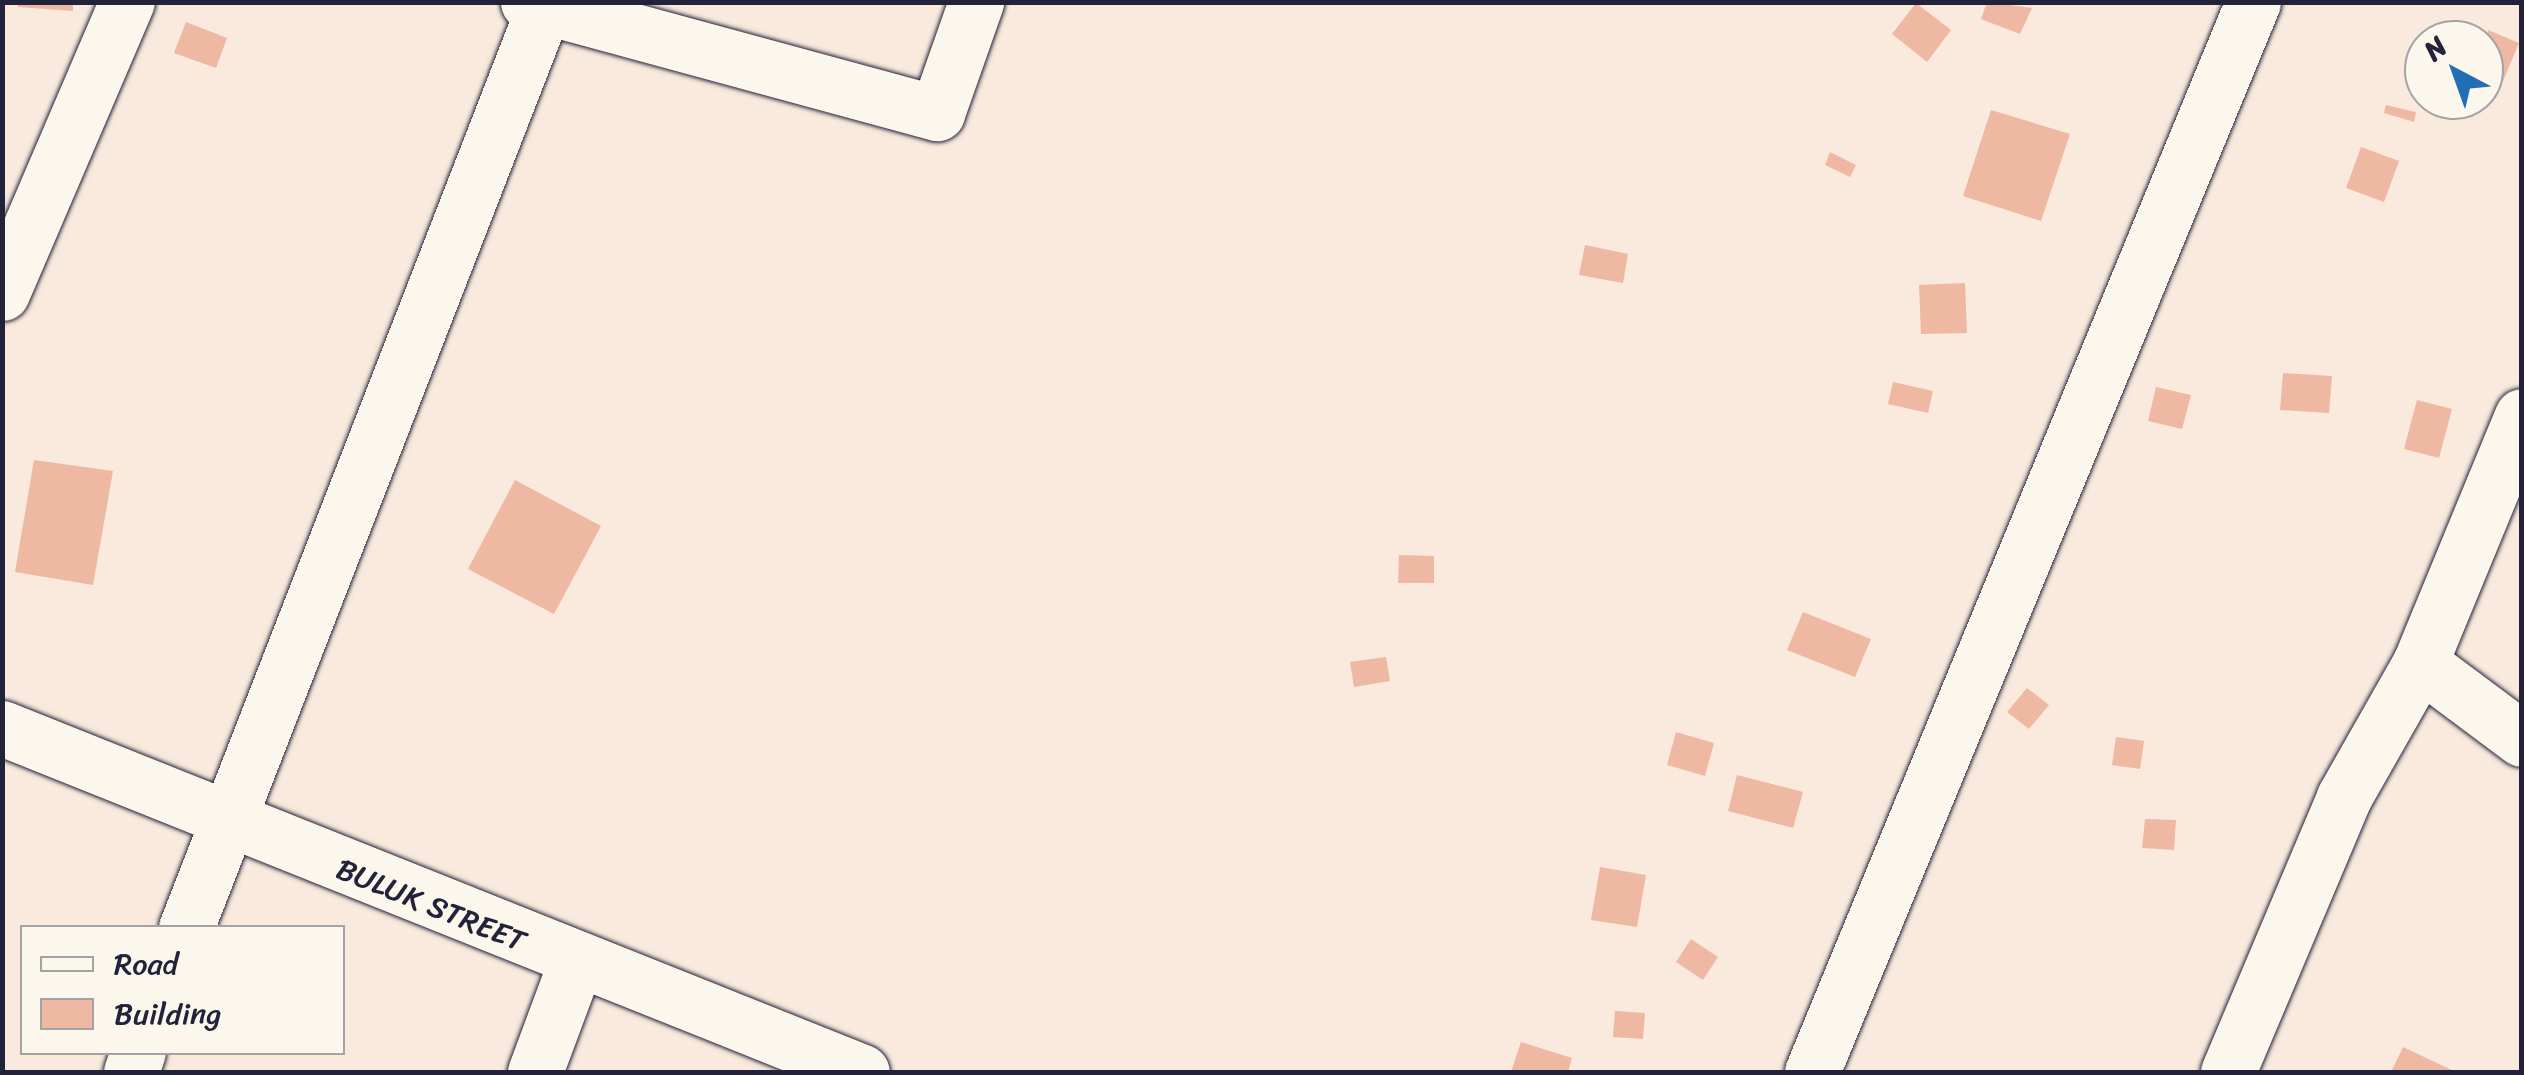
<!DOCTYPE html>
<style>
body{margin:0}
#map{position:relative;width:2524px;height:1075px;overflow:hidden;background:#f9eadd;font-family:Sriracha,sans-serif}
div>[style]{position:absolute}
.building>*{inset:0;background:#efb8a3}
.roads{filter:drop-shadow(0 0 2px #22223b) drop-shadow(0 0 2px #22223b)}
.minor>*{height:55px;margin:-27.5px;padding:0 27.5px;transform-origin:27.5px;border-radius:27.5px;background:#fbf7ec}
.tertiary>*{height:55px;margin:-27.5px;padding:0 27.5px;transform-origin:27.5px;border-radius:27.5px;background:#fbf7ec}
span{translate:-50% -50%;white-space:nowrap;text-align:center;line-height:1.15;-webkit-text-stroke:9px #fbf7ec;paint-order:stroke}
.street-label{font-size:30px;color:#22223b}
.frame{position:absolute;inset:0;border:5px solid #22223b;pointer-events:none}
.legend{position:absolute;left:20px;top:925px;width:325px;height:130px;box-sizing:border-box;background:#fbf7ec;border:2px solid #a4a2a5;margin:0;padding:12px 18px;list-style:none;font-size:30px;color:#22223b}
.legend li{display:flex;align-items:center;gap:20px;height:50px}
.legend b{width:50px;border:2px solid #a4a2a5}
.north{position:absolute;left:2404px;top:20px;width:100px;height:100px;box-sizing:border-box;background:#fbf7ec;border:2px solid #a4a2a5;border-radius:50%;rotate:319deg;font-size:28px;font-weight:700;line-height:40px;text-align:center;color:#22223b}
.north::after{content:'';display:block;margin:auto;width:35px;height:45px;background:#1f6fb2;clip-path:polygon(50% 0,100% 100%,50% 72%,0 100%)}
</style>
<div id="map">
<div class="building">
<i style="clip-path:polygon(18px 2px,73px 2px,73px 11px,18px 7px)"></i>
<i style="clip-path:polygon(1987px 2px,2032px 8px,2020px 34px,1981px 19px)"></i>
<i style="clip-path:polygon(1916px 3px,1951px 30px,1927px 62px,1892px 34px)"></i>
<i style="clip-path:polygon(186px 22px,227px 38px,216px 68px,174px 53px)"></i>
<i style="clip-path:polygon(2488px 30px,2519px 43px,2503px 81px,2484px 72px)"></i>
<i style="clip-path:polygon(2386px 105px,2416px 112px,2414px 122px,2384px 113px)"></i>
<i style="clip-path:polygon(1991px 110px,2070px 134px,2041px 221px,1963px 196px)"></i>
<i style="clip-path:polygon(2361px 147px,2399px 161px,2384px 202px,2346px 188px)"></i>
<i style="clip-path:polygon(1830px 152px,1856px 165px,1850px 177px,1825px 165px)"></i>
<i style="clip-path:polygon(1585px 245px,1628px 254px,1623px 283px,1579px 275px)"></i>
<i style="clip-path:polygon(1965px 283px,1967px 333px,1921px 334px,1919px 285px)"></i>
<i style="clip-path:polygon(2283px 373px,2332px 376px,2329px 413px,2280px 410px)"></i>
<i style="clip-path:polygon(1893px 382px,1933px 391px,1928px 413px,1888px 404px)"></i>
<i style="clip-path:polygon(2156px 387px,2191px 395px,2182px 429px,2148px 421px)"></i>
<i style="clip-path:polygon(2417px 400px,2452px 409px,2439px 458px,2404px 449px)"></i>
<i style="clip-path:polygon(34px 460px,113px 471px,93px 585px,15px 572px)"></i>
<i style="clip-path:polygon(515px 480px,601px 526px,554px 614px,468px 569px)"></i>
<i style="clip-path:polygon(1399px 555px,1434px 556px,1434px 583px,1398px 583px)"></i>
<i style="clip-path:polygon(1803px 612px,1871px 639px,1855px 677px,1787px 650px)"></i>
<i style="clip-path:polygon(1386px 657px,1390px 681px,1354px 687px,1350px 662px)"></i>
<i style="clip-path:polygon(2027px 688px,2049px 705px,2029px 729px,2007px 712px)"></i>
<i style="clip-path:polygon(1676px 732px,1714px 743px,1705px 776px,1667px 765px)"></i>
<i style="clip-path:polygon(2116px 737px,2144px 741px,2140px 769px,2112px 765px)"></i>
<i style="clip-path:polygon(1737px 775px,1803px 792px,1793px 828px,1728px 811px)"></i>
<i style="clip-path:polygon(2145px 819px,2176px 820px,2174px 850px,2142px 848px)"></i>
<i style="clip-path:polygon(1600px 867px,1646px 875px,1637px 927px,1591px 920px)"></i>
<i style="clip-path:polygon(1691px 939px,1718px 957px,1703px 980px,1676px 962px)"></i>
<i style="clip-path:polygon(1615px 1011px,1645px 1013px,1643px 1039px,1613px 1037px)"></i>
<i style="clip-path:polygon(1521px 1042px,1572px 1058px,1568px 1072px,1511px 1072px)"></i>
<i style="clip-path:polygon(2403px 1047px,2456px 1072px,2391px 1072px)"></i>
</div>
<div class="roads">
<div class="minor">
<i style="left:528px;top:2px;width:424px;rotate:15.2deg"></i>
<i style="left:937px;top:113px;width:118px;rotate:-70.6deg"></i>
<i style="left:2px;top:293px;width:317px;rotate:-66.8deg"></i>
<i style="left:2420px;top:663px;width:127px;rotate:36.7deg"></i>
<i style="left:186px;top:928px;width:994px;rotate:-68.76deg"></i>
<i style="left:131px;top:1072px;width:21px;rotate:-71deg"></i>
<i style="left:535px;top:1072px;width:117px;rotate:-69.6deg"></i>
<i style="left:1812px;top:1072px;width:1157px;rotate:-67.6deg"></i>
<i style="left:2228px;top:1072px;width:298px;rotate:-67.1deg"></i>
<i style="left:2344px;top:797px;width:154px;rotate:-60.4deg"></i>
<i style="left:2420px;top:663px;width:267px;rotate:-67.6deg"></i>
</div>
<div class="tertiary">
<i style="left:2px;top:728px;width:926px;rotate:21.8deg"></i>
</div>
</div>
<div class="street-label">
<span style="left:431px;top:905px;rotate:22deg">BULUK STREET</span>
</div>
<div class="frame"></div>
<ul class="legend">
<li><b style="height:12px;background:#fbf7ec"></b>Road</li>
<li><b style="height:28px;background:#efb8a3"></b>Building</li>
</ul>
<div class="north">N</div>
</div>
